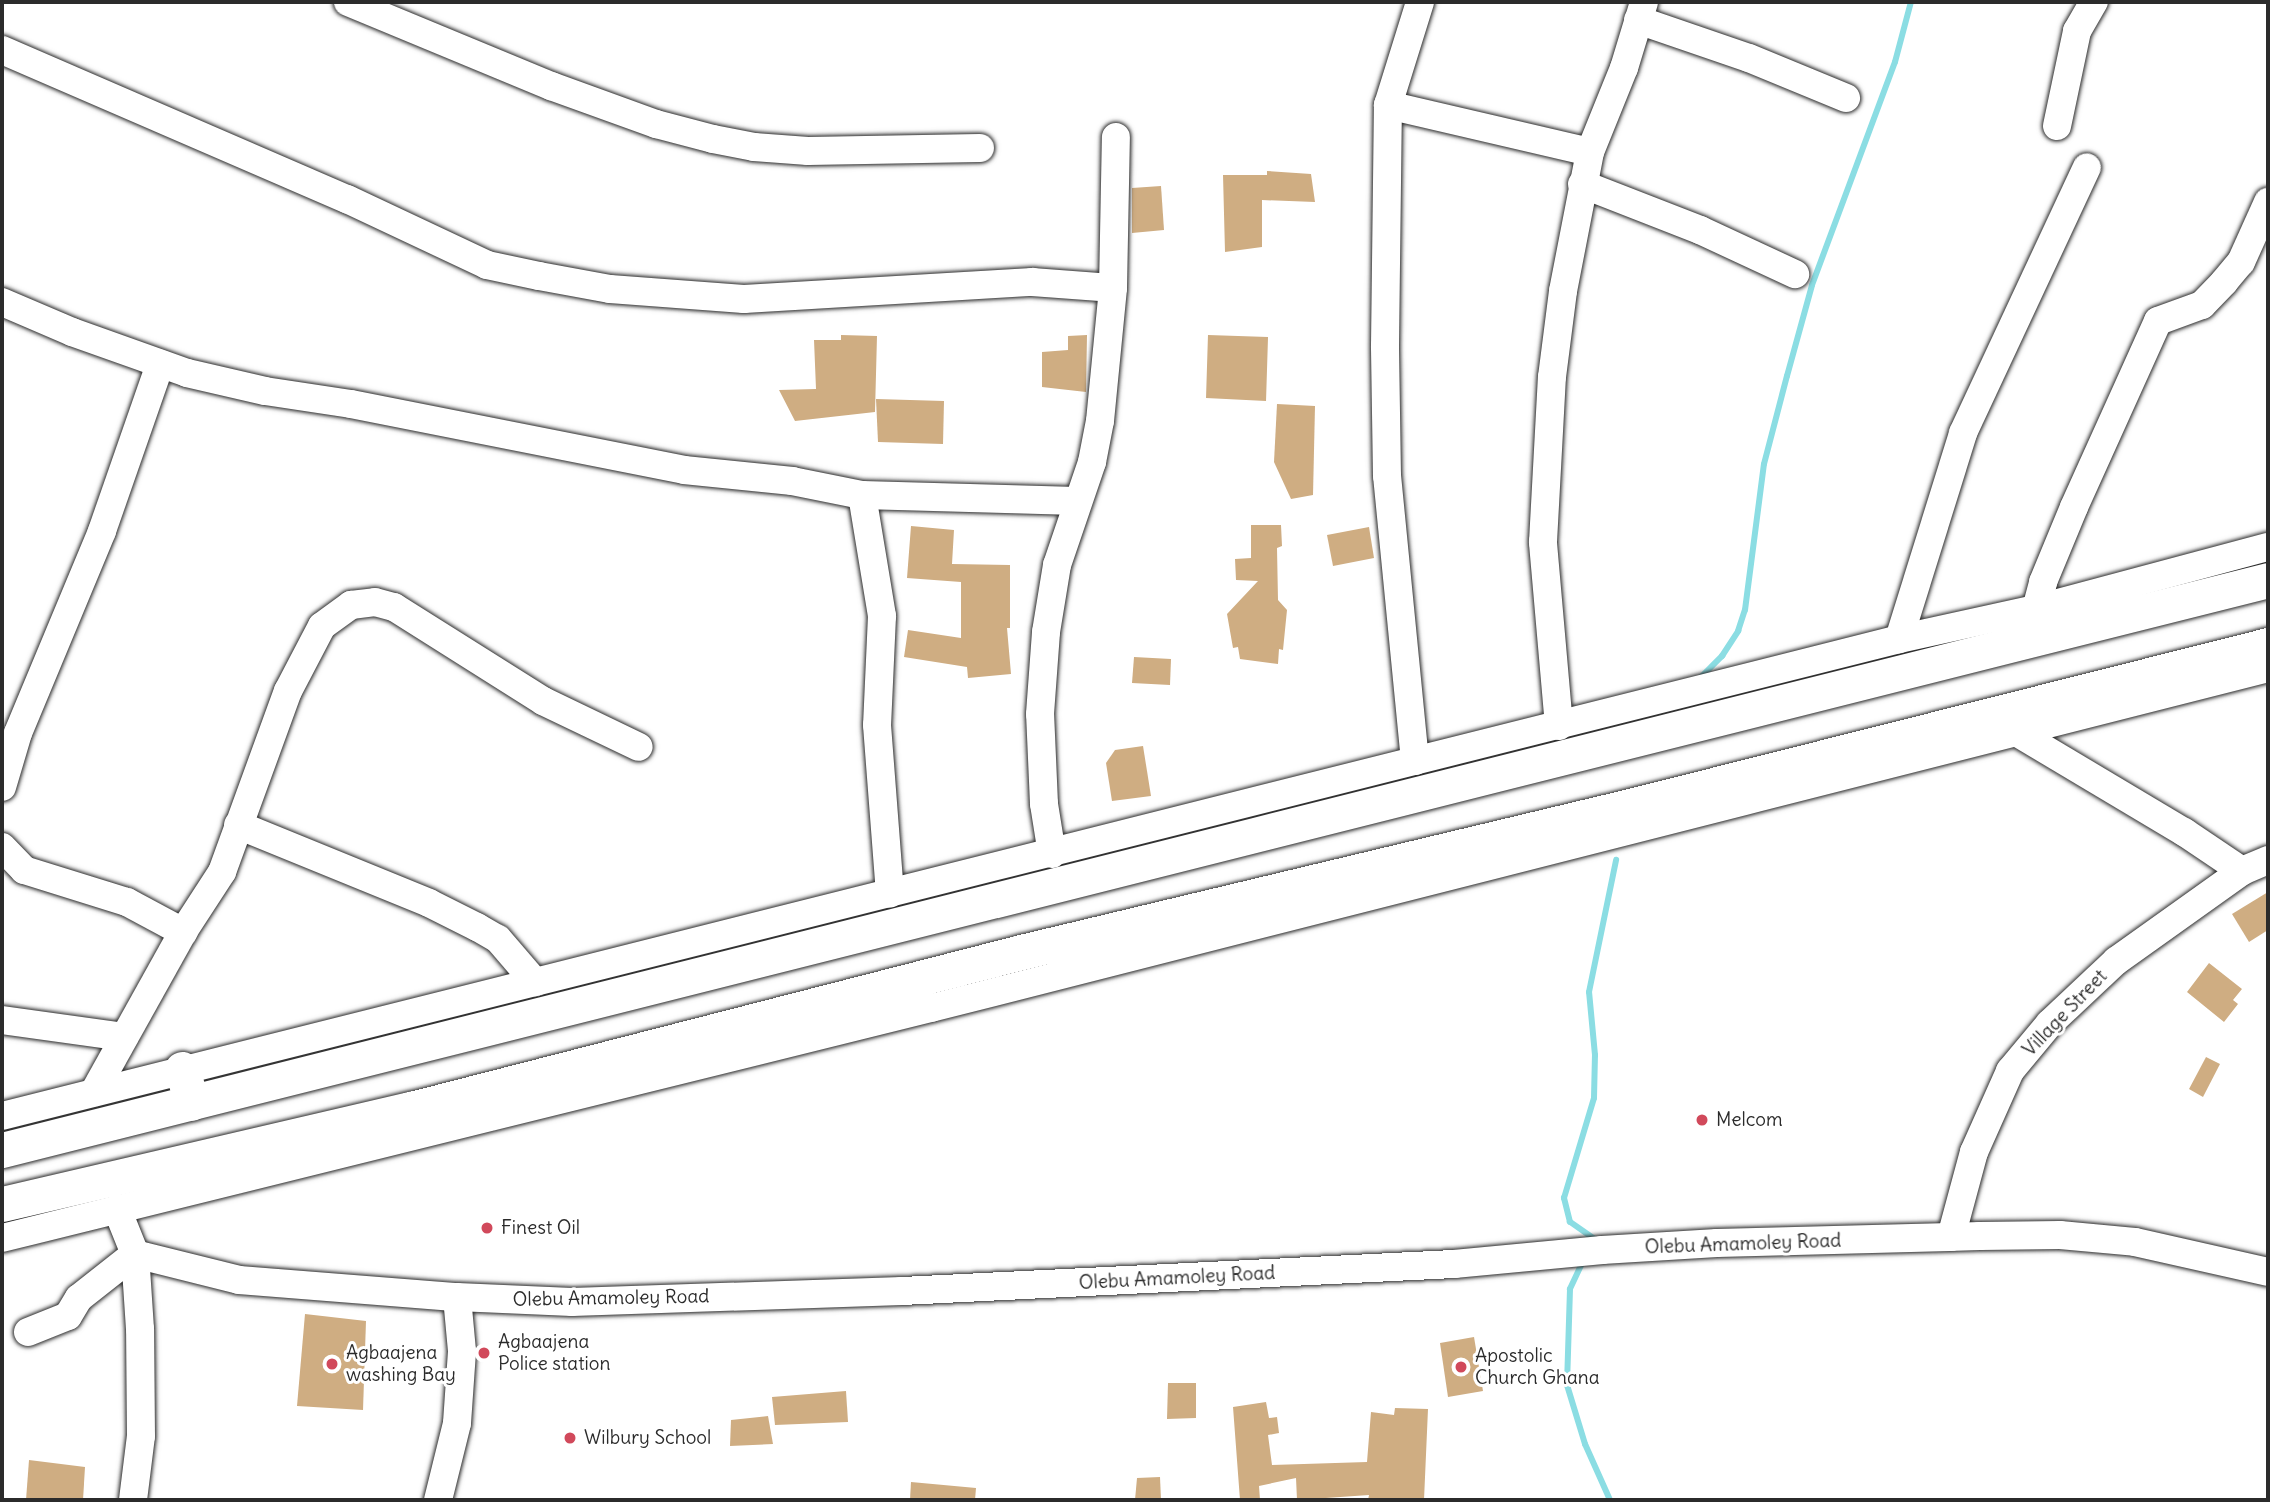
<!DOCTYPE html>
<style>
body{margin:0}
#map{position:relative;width:2270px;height:1502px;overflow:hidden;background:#fff;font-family:Delius,sans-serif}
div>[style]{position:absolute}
.stream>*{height:6px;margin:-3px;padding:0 3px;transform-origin:3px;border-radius:3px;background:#8bdde3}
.building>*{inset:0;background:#cfad82}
.roads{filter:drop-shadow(0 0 2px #2b2b2b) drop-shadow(0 0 2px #2b2b2b)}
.minor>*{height:28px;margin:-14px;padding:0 14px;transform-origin:14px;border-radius:14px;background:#fff}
.major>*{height:35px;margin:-17.5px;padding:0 17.5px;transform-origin:17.5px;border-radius:17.5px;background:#fff}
.dots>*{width:19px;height:19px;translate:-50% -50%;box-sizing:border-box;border:4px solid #fff;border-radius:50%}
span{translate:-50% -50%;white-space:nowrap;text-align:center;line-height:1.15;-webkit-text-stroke:6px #fff;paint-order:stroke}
.street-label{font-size:19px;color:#2b2b2b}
.poi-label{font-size:19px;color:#2b2b2b}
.left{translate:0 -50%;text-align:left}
.frame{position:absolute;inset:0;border:4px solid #2b2b2b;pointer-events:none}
</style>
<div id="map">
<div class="stream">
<i style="left:1699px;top:679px;width:33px;rotate:-45deg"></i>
<i style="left:1722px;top:656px;width:30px;rotate:-57deg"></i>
<i style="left:1738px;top:631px;width:22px;rotate:-72deg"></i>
<i style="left:1745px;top:610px;width:147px;rotate:-82.6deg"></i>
<i style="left:1764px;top:464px;width:91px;rotate:-75.4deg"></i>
<i style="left:1787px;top:376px;width:94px;rotate:-74.6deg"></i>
<i style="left:1812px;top:285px;width:238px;rotate:-69.6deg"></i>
<i style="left:1895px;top:62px;width:62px;rotate:-75.1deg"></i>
<i style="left:1596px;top:1240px;width:32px;rotate:-145deg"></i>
<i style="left:1570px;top:1222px;width:25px;rotate:-104deg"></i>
<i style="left:1564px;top:1198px;width:104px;rotate:-73.3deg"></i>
<i style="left:1594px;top:1098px;width:43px;rotate:-88.7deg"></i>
<i style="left:1595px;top:1055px;width:63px;rotate:-95.4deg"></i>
<i style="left:1589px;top:992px;width:135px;rotate:-78.4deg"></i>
<i style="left:1583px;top:1261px;width:31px;rotate:115deg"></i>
<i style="left:1570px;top:1289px;width:96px;rotate:91.8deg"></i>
<i style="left:1567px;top:1385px;width:62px;rotate:73deg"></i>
<i style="left:1585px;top:1444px;width:61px;rotate:65.9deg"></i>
</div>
<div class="building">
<i style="clip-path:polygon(1267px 171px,1311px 174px,1315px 202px,1262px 200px,1262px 247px,1225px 252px,1223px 175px,1267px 175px)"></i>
<i style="clip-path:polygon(1161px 186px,1164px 230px,1132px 233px,1132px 188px)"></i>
<i style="clip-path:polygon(841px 335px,877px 336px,875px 412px,795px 421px,779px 390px,816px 389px,814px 340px,841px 340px)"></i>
<i style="clip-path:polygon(1087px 335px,1086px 392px,1042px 387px,1042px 352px,1068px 350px,1068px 336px)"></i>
<i style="clip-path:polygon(1208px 335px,1268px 337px,1266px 401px,1206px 398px)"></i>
<i style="clip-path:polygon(876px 399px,944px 401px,943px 444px,878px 442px)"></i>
<i style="clip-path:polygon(1277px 404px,1315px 406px,1313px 495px,1291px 499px,1274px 462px)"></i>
<i style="clip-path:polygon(1251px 525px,1281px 525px,1282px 546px,1277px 548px,1278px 600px,1287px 610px,1283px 650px,1279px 649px,1278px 664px,1240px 659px,1238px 647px,1233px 648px,1227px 614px,1258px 581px,1236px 580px,1235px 559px,1251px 558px)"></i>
<i style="clip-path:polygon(911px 526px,954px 530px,952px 564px,1010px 565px,1010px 628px,1007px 628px,1011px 674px,968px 678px,967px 667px,904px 657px,908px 630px,961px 638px,961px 582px,907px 578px)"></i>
<i style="clip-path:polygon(1369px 527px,1374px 558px,1333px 566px,1327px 535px)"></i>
<i style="clip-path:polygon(1134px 657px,1171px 659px,1170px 685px,1132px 683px)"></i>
<i style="clip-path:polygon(1143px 746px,1151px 796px,1112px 801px,1106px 763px,1115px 750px)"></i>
<i style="clip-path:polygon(2268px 892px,2268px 930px,2249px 942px,2232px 914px)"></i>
<i style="clip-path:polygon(2209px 963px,2242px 989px,2233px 1000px,2238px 1004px,2224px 1022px,2187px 992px)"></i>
<i style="clip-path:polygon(2206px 1057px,2220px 1064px,2203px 1097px,2189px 1089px)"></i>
<i style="clip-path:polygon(305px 1314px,366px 1321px,363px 1410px,297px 1406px)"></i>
<i style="clip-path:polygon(1474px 1337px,1483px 1391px,1448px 1397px,1440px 1343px)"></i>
<i style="clip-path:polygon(1168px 1383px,1196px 1383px,1196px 1418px,1167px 1419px)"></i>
<i style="clip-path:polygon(846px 1391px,848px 1422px,775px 1425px,772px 1397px)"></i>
<i style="clip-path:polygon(1266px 1402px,1269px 1418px,1277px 1417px,1279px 1433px,1268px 1435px,1272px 1465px,1367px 1462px,1371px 1412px,1394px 1415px,1395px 1408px,1428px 1409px,1424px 1500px,1368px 1500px,1369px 1495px,1297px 1500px,1296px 1478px,1259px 1486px,1260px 1500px,1240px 1500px,1233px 1407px)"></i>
<i style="clip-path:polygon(768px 1416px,773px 1444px,730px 1446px,731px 1420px)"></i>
<i style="clip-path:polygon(29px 1460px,85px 1467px,83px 1500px,26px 1500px)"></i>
<i style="clip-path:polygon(1160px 1477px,1161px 1500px,1135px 1500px,1137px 1478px)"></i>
<i style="clip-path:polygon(911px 1482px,976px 1488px,975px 1500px,910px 1500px)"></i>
</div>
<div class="roads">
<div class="minor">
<i style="left:348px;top:2px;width:220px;rotate:22.5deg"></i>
<i style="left:551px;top:86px;width:112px;rotate:19.9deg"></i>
<i style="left:656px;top:124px;width:59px;rotate:14.7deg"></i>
<i style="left:713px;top:139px;width:42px;rotate:11deg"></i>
<i style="left:754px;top:147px;width:54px;rotate:4.2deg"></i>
<i style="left:808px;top:151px;width:172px;rotate:-1deg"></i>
<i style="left:1638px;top:20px;width:117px;rotate:18.9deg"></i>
<i style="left:1749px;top:58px;width:105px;rotate:22.4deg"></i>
<i style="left:2px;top:50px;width:376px;rotate:23.4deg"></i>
<i style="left:347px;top:199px;width:155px;rotate:25.2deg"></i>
<i style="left:487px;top:265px;width:53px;rotate:11.9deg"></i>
<i style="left:539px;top:276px;width:72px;rotate:10.4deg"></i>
<i style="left:610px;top:289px;width:134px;rotate:4.3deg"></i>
<i style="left:744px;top:299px;width:289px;rotate:-3.4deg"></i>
<i style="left:1032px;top:282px;width:81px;rotate:4.2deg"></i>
<i style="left:1388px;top:105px;width:207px;rotate:13.1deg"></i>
<i style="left:2057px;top:126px;width:97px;rotate:-78.1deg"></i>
<i style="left:2077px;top:31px;width:34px;rotate:-60deg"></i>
<i style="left:1582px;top:184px;width:127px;rotate:21.3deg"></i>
<i style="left:1700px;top:230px;width:105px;rotate:24.9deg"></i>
<i style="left:2px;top:302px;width:76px;rotate:23.2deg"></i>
<i style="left:72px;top:332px;width:122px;rotate:19.6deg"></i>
<i style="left:187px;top:373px;width:80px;rotate:13deg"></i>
<i style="left:265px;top:391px;width:87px;rotate:8.6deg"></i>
<i style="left:351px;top:404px;width:339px;rotate:11.2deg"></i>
<i style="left:684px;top:470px;width:109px;rotate:5.8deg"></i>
<i style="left:792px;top:481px;width:71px;rotate:11.3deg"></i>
<i style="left:862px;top:495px;width:215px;rotate:1.6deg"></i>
<i style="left:862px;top:495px;width:123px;rotate:80.6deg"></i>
<i style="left:882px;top:616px;width:109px;rotate:92.6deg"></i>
<i style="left:877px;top:725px;width:169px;rotate:85.6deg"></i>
<i style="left:2036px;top:609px;width:28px;rotate:-75deg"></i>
<i style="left:2043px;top:582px;width:81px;rotate:-67.5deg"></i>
<i style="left:2074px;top:507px;width:204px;rotate:-65.7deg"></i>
<i style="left:2158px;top:321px;width:47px;rotate:-20deg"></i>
<i style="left:2202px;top:305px;width:32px;rotate:-46deg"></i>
<i style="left:2224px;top:282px;width:26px;rotate:-50deg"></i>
<i style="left:2241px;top:262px;width:66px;rotate:-65.8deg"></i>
<i style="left:1899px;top:639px;width:216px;rotate:-72.7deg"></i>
<i style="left:1963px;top:433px;width:293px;rotate:-65deg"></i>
<i style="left:1559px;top:726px;width:185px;rotate:-95deg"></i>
<i style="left:1543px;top:542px;width:165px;rotate:-86.9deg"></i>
<i style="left:1552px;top:377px;width:87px;rotate:-82.7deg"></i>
<i style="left:1563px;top:291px;width:142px;rotate:-79deg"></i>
<i style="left:1590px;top:152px;width:91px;rotate:-68deg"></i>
<i style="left:1624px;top:68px;width:69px;rotate:-73.1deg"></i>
<i style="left:2016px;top:732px;width:196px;rotate:30.8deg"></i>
<i style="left:2184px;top:832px;width:70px;rotate:33.9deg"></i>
<i style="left:1415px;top:761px;width:286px;rotate:-95.6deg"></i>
<i style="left:1387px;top:476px;width:130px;rotate:-90.9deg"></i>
<i style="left:1385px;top:346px;width:241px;rotate:-89.3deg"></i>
<i style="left:1388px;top:105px;width:108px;rotate:-72.7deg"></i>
<i style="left:2px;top:787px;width:56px;rotate:-73.5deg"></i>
<i style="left:18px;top:733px;width:219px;rotate:-67.4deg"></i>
<i style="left:102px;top:531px;width:177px;rotate:-70.8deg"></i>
<i style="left:238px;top:825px;width:206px;rotate:22.2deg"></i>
<i style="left:429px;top:903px;width:54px;rotate:26.6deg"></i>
<i style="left:477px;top:927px;width:24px;rotate:30deg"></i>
<i style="left:498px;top:939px;width:57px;rotate:49.3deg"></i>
<i style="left:2px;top:847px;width:32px;rotate:46deg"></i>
<i style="left:24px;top:870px;width:108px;rotate:17.3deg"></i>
<i style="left:127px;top:902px;width:64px;rotate:28.2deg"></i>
<i style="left:1052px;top:854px;width:51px;rotate:-99.1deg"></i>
<i style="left:1044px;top:804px;width:90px;rotate:-92.5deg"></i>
<i style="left:1040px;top:714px;width:82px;rotate:-85.8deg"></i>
<i style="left:1046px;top:632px;width:68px;rotate:-80.7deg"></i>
<i style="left:1057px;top:565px;width:109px;rotate:-71.2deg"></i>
<i style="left:1092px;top:462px;width:42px;rotate:-79deg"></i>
<i style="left:1100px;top:421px;width:134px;rotate:-84.4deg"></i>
<i style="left:1113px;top:288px;width:151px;rotate:-88.9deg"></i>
<i style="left:2px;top:1020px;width:123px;rotate:7.9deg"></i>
<i style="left:94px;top:1092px;width:183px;rotate:-60.9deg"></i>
<i style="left:183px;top:932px;width:72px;rotate:-57deg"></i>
<i style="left:222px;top:872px;width:193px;rotate:-70deg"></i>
<i style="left:288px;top:691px;width:73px;rotate:-62.4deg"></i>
<i style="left:322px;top:626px;width:36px;rotate:-36deg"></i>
<i style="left:351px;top:605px;width:24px;rotate:-7deg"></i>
<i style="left:375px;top:602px;width:20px;rotate:15deg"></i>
<i style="left:394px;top:607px;width:176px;rotate:32.2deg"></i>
<i style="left:543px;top:701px;width:106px;rotate:25.6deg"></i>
<i style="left:2px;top:1116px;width:1956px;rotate:-14.11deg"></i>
<i style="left:1899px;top:639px;width:140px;rotate:-12.4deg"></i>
<i style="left:2036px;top:609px;width:240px;rotate:-15deg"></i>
<i style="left:117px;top:1209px;width:48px;rotate:68.2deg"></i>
<i style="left:135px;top:1254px;width:107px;rotate:14deg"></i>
<i style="left:239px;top:1280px;width:219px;rotate:4.5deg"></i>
<i style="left:457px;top:1297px;width:115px;rotate:2.5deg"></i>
<i style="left:572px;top:1302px;width:330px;rotate:-1.9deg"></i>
<i style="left:902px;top:1291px;width:553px;rotate:-2.8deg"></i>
<i style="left:1454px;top:1264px;width:149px;rotate:-5.4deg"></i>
<i style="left:1602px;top:1250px;width:115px;rotate:-3.5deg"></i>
<i style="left:1717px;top:1243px;width:263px;rotate:-1.5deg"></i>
<i style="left:1980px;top:1236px;width:80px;rotate:-0.7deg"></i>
<i style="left:2060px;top:1235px;width:75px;rotate:5.3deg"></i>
<i style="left:2135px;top:1242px;width:136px;rotate:12.7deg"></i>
<i style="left:1951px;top:1237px;width:88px;rotate:-74.9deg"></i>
<i style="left:1974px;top:1152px;width:89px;rotate:-66deg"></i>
<i style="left:2010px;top:1071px;width:62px;rotate:-50.2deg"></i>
<i style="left:2050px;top:1023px;width:91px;rotate:-43.2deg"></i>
<i style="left:2116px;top:961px;width:155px;rotate:-35.5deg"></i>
<i style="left:2242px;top:871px;width:28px;rotate:-23deg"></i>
<i style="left:2px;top:1238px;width:957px;rotate:-13.91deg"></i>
<i style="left:931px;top:1008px;width:1380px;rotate:-14.27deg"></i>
<i style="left:28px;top:1332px;width:43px;rotate:-21.8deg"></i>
<i style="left:68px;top:1316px;width:21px;rotate:-59deg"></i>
<i style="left:79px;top:1298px;width:71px;rotate:-38.2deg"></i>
<i style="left:133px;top:1500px;width:64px;rotate:-82.9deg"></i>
<i style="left:141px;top:1436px;width:107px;rotate:-90.5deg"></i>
<i style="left:140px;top:1329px;width:75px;rotate:-93.8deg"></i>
<i style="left:438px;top:1500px;width:79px;rotate:-76.1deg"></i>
<i style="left:457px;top:1423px;width:72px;rotate:-86deg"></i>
<i style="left:462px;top:1351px;width:54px;rotate:-95.3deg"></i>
</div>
<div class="major">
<i style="left:182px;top:1069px;width:35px;rotate:74deg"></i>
<i style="left:2px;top:1150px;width:2337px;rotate:-14.12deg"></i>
<i style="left:2px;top:1204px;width:420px;rotate:-13.1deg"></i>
<i style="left:411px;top:1109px;width:630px;rotate:-14.43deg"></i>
<i style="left:1021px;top:952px;width:622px;rotate:-13.48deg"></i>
<i style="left:1626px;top:807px;width:662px;rotate:-14.16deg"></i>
</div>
</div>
<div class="dots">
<i style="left:1702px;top:1120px;background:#d1495b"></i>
<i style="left:487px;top:1228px;background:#d1495b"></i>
<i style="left:484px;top:1353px;background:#d1495b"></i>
<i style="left:332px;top:1364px;background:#d1495b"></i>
<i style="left:1461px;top:1367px;background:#d1495b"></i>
<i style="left:570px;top:1438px;background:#d1495b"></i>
</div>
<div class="street-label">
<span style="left:2065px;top:1013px;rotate:-46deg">Village Street</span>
<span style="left:1743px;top:1244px;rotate:-2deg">Olebu Amamoley Road</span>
<span style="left:1177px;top:1278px;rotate:-3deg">Olebu Amamoley Road</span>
<span style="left:611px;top:1298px;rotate:-1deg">Olebu Amamoley Road</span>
</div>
<div class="poi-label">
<span class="left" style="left:1716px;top:1120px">Melcom</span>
<span class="left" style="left:501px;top:1228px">Finest Oil</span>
<span class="left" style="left:498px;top:1353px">Agbaajena<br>Police station</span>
<span class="left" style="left:346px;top:1364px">Agbaajena<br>washing Bay</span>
<span class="left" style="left:1475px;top:1367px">Apostolic<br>Church Ghana</span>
<span class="left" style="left:584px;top:1438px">Wilbury School</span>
</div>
<div class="frame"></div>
</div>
